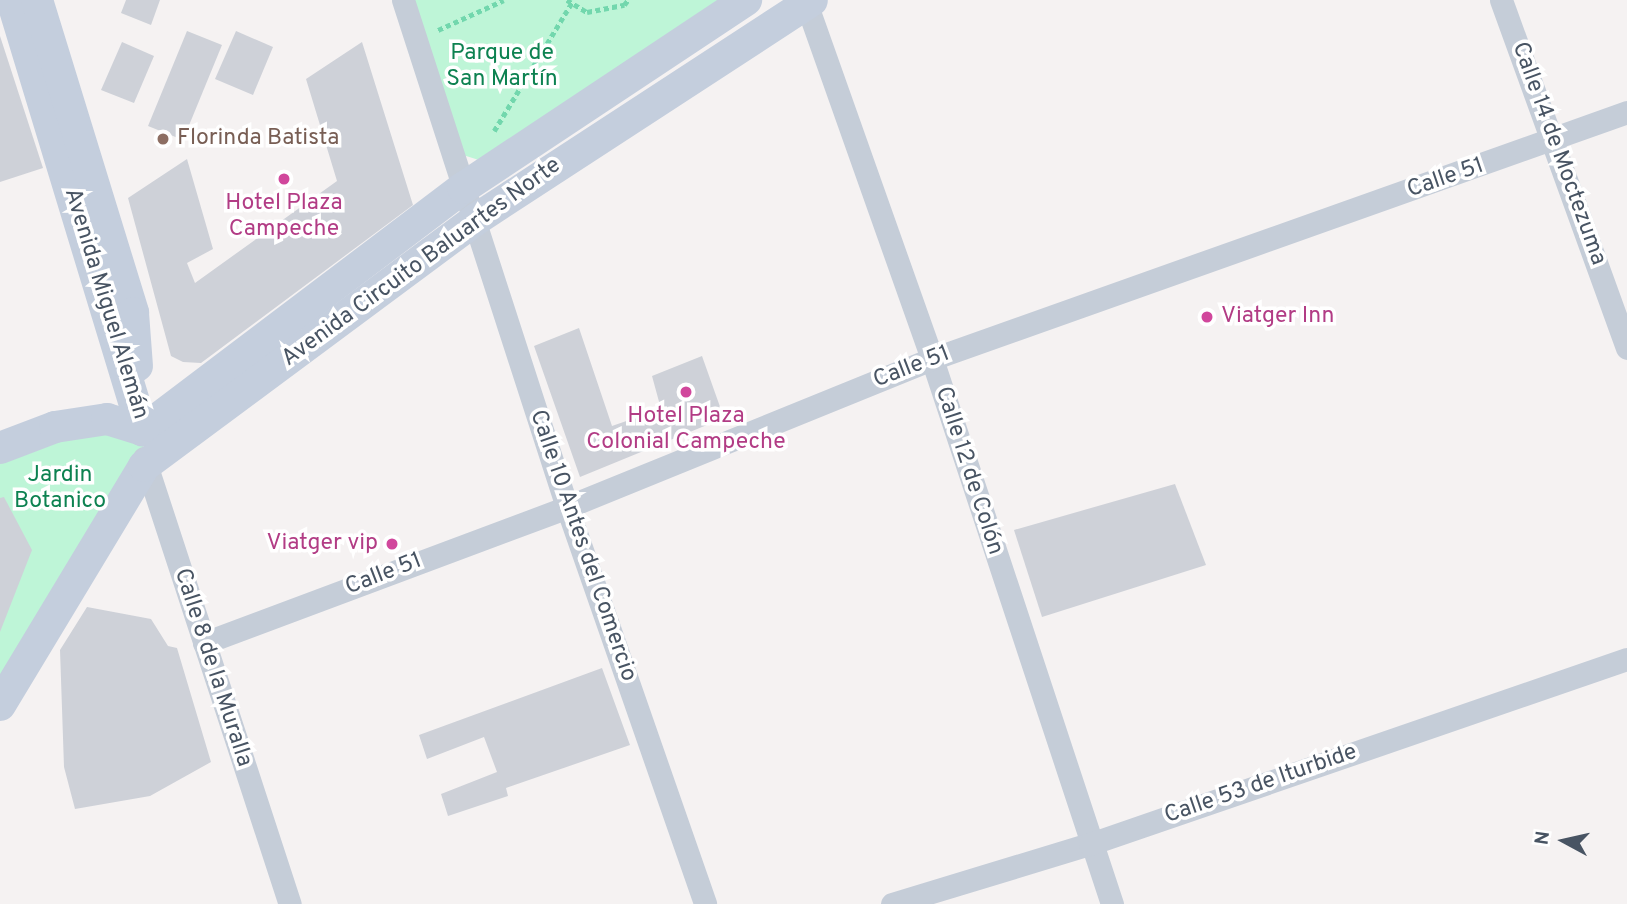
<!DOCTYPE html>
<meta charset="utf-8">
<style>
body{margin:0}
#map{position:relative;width:1627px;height:904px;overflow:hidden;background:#f5f2f2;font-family:Overpass,sans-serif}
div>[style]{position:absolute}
.green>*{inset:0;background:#bef5d7}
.building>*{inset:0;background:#ced1d8}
.path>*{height:4.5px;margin-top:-2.25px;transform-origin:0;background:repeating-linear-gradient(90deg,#72d7ad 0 5px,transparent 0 8.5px)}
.street>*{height:23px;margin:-11.5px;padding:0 11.5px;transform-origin:11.5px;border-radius:11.5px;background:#c5cdd8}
.secondary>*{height:32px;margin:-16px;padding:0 16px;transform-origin:16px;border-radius:16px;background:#c4cedd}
.dots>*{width:19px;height:19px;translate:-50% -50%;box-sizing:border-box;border:4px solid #fff;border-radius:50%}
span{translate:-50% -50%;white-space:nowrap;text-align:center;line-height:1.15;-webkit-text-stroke:7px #fff;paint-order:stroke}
.park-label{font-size:23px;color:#0d8251}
.education-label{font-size:23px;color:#785e54}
.left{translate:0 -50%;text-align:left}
.street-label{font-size:23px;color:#485463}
.hotel-label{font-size:23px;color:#b23c85}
.right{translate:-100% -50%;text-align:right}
.north{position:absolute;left:1529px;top:806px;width:70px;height:70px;-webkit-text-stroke:5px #fff;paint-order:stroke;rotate:278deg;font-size:19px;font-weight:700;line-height:28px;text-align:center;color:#485463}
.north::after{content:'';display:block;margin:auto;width:24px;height:32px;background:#485463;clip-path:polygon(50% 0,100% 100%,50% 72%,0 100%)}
</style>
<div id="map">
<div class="green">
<i style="clip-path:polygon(407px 0,723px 0,482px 161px,463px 155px)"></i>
<i style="clip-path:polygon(143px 430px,144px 466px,0 705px,0 448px)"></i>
</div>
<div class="building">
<i style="clip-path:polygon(126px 0,160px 0,151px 25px,121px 13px)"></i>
<i style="clip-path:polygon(187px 31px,222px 45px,183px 140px,148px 126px)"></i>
<i style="clip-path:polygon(236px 31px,273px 47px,253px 95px,215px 79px)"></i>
<i style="clip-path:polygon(0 36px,43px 168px,0 182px)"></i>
<i style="clip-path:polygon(122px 42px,154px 56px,134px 103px,101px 90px)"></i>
<i style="clip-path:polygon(362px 42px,413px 205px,201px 363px,183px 362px,171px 356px,128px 198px,187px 159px,213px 249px,187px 263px,195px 283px,337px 181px,306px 79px)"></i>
<i style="clip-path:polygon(579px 328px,612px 426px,661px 409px,652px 376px,702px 356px,724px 418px,580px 477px,534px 346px)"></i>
<i style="clip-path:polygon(1175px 484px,1206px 565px,1042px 617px,1014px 530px)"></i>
<i style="clip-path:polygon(4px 497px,32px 550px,0 632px,0 498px)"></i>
<i style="clip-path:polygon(87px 607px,151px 619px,168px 646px,177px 648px,211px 762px,150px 796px,75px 809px,64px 767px,60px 650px)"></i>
<i style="clip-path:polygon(602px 668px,630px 745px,506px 788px,508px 796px,448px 816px,441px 794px,497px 772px,484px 737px,427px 759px,419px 735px)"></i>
</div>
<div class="path">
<i style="left:567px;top:0;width:23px;rotate:31deg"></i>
<i style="left:587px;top:12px;width:38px;rotate:-11deg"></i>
<i style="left:624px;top:5px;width:6px;rotate:-51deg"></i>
<i style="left:438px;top:30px;width:72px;rotate:-24.4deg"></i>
<i style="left:494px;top:131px;width:151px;rotate:-58.8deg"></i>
</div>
<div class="street">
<i style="left:403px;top:0;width:533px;rotate:72.08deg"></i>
<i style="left:567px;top:507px;width:420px;rotate:70.8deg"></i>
<i style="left:805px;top:0;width:381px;rotate:70.5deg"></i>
<i style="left:932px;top:359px;width:574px;rotate:71.72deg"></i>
<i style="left:1501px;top:0;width:370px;rotate:70.1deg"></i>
<i style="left:144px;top:458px;width:469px;rotate:71.9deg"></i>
<i style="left:204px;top:643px;width:388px;rotate:-20.5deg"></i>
<i style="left:567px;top:507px;width:394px;rotate:-22.1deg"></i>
<i style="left:932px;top:359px;width:738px;rotate:-19.56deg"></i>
<i style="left:892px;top:904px;width:207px;rotate:-16.9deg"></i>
<i style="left:1090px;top:844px;width:568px;rotate:-19.01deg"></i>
</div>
<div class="secondary">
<i style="left:12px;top:0;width:450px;rotate:73.1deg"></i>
<i style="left:37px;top:0;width:327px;rotate:72.9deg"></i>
<i style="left:133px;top:313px;width:53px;rotate:85.7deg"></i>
<i style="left:143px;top:430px;width:401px;rotate:-37.1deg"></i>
<i style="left:463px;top:188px;width:340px;rotate:-33.6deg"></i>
<i style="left:0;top:448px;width:59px;rotate:-20.9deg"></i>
<i style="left:55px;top:427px;width:53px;rotate:-8.7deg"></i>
<i style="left:107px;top:419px;width:38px;rotate:17deg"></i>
<i style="left:0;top:705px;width:279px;rotate:-58.9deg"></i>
<i style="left:144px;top:466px;width:412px;rotate:-36.6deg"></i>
<i style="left:475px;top:220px;width:402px;rotate:-33.1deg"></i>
</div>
<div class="dots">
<i style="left:163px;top:139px;background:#8d6e63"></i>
<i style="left:284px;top:179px;background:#d1479c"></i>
<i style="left:1207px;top:317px;background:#d1479c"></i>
<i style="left:686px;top:392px;background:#d1479c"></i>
<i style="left:392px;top:544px;background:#d1479c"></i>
</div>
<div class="park-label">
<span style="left:502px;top:67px">Parque de<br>San Martín</span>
<span style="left:60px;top:489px">Jardin<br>Botanico</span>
</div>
<div class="education-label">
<span class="left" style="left:177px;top:139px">Florinda Batista</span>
</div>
<div class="street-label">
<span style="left:1558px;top:154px;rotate:70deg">Calle 14 de Moctezuma</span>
<span style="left:1446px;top:179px;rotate:-19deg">Calle 51</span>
<span style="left:422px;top:263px;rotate:-36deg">Avenida Circuito Baluartes Norte</span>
<span style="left:105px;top:304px;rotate:73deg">Avenida Miguel Alemán</span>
<span style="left:912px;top:368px;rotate:-21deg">Calle 51</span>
<span style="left:968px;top:471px;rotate:72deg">Calle 12 de Colón</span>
<span style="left:582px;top:546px;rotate:71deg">Calle 10 Antes del Comercio</span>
<span style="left:384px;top:575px;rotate:-21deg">Calle 51</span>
<span style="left:212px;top:668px;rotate:72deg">Calle 8 de la Muralla</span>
<span style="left:1261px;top:785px;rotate:-19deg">Calle 53 de Iturbide</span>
</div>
<div class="hotel-label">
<span style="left:284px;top:217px">Hotel Plaza<br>Campeche</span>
<span class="left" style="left:1221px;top:317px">Viatger Inn</span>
<span style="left:686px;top:430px">Hotel Plaza<br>Colonial Campeche</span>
<span class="right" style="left:378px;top:544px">Viatger vip</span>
</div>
<div class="north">N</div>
</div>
